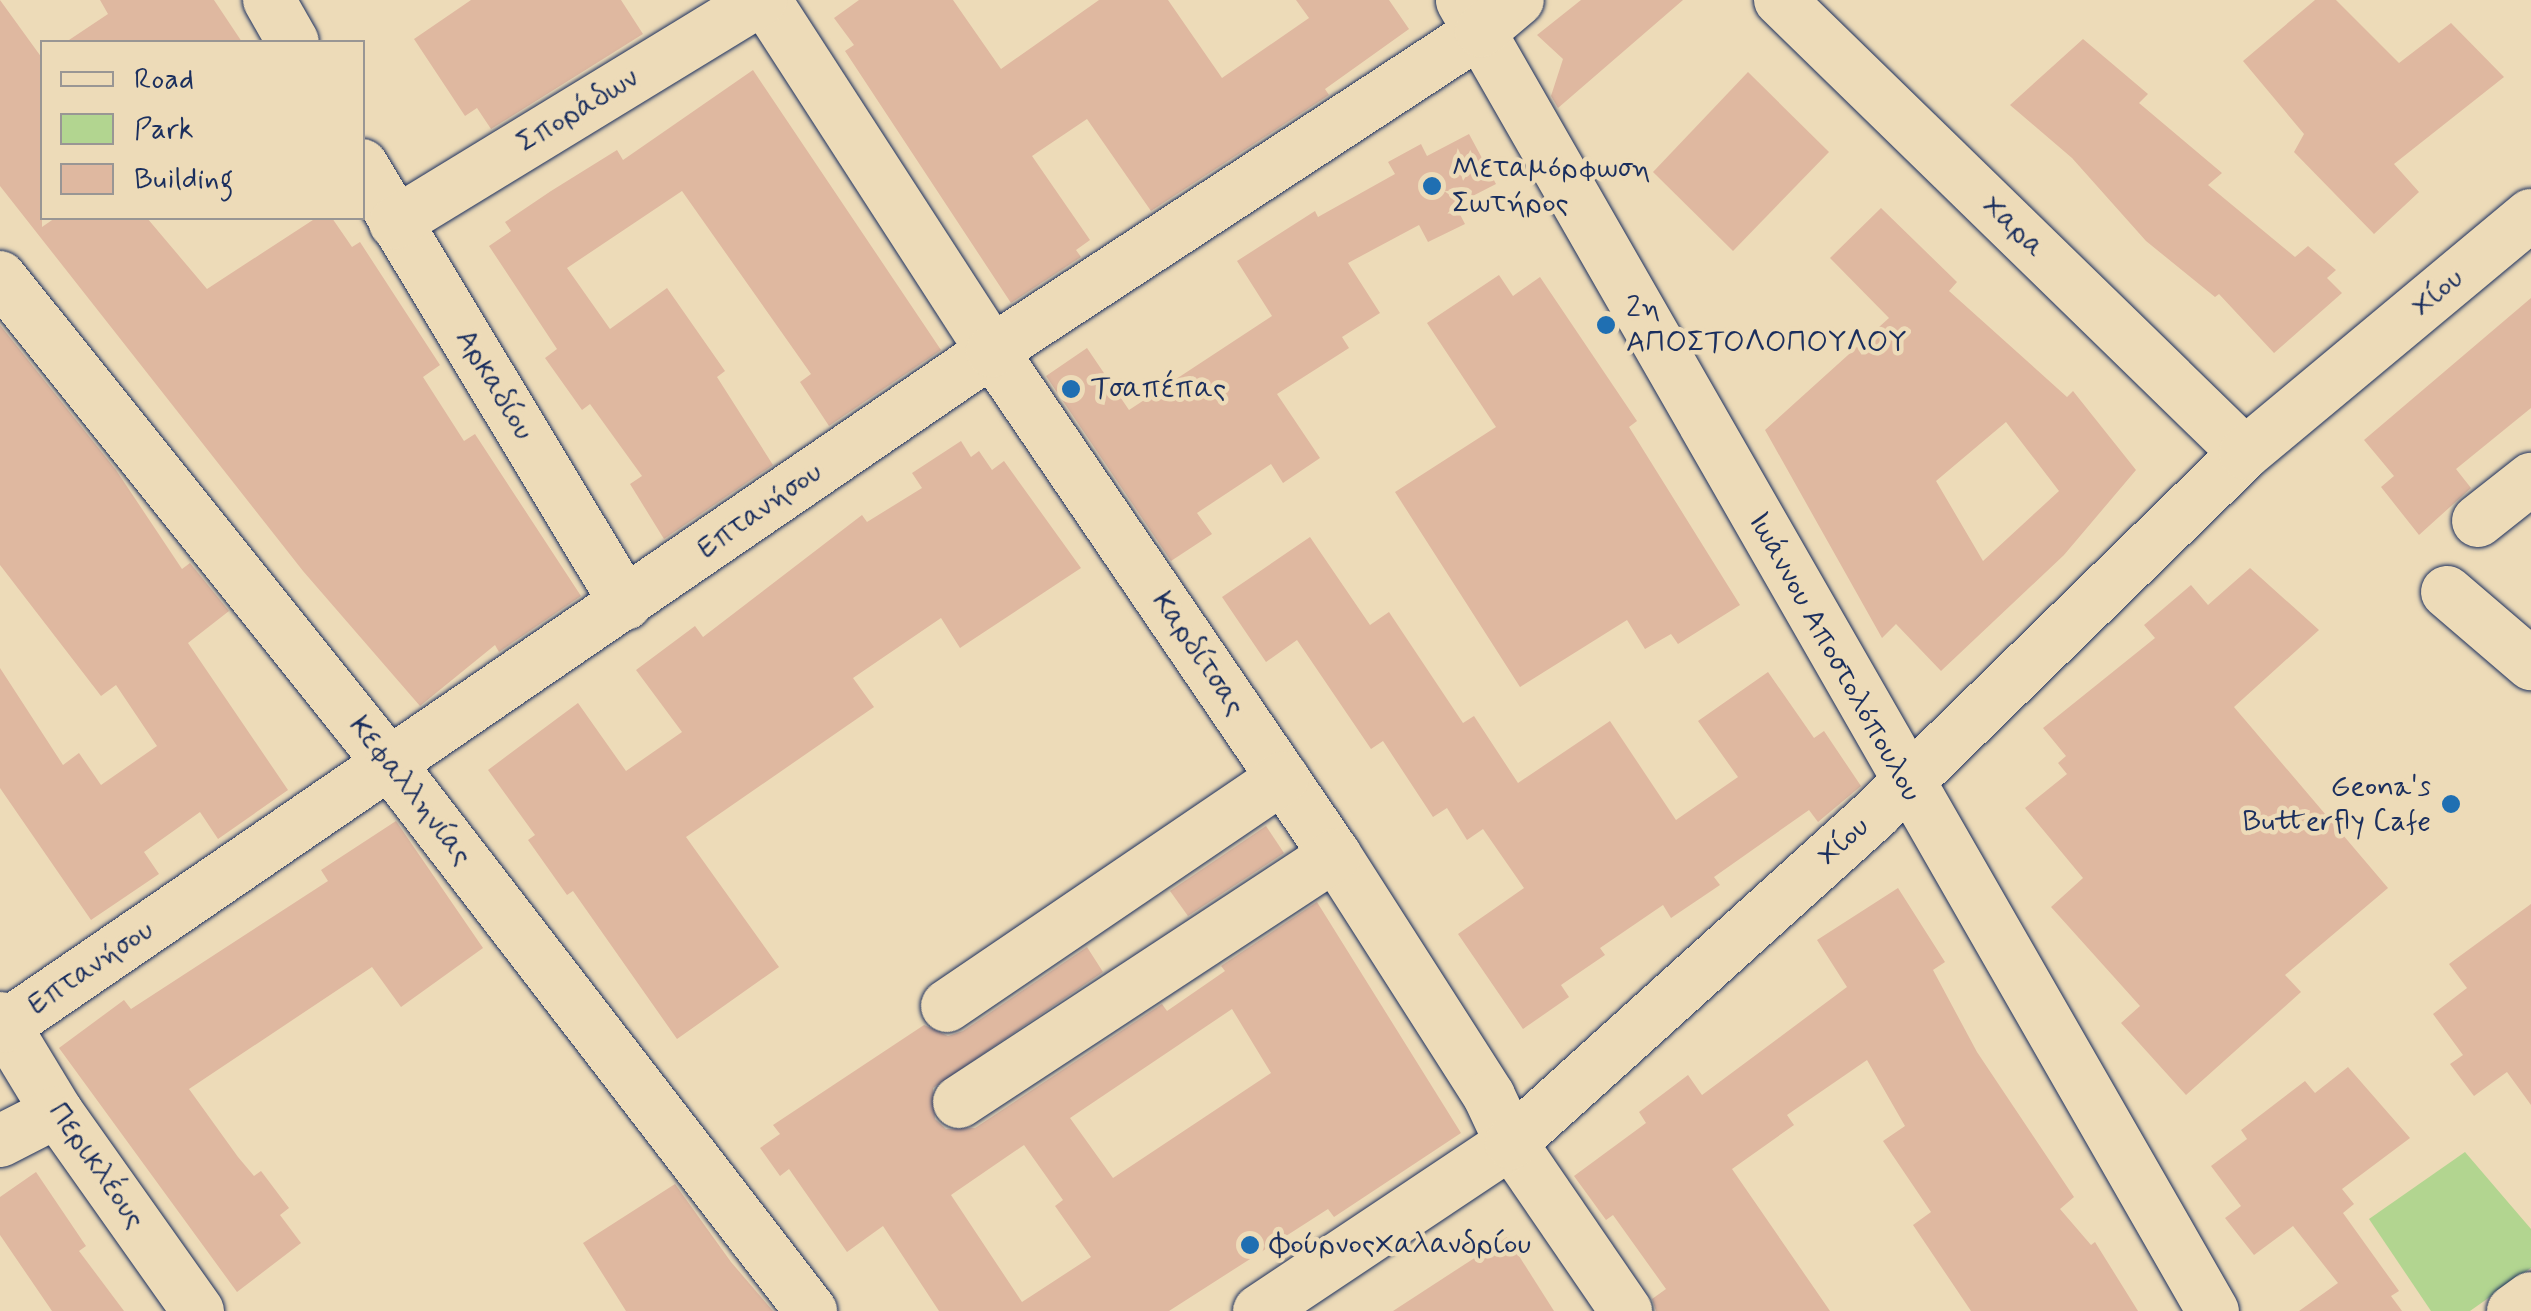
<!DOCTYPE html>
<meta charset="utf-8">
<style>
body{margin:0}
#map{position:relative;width:2531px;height:1311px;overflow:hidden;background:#eddbb8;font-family:Mynerve,sans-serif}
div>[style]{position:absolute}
.green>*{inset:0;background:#b2d590}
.building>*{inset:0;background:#dfb8a0}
.roads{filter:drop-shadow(0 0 2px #1b2f5e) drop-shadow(0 0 2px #1b2f5e)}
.minor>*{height:52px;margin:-26px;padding:0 26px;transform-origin:26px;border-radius:26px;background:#eddbb8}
.dots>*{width:28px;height:28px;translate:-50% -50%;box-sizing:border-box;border:5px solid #eddbb8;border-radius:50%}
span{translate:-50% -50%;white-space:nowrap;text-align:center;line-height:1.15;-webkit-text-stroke:9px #eddbb8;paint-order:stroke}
.street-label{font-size:30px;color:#1b2f5e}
.poi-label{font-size:30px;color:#1b2f5e}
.left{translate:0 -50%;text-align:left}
.right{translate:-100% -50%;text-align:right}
.legend{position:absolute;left:40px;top:40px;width:325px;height:180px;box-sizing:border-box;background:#eddbb8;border:2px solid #999694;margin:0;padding:12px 18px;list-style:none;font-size:30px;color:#1b2f5e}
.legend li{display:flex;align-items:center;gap:20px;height:50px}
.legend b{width:50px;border:2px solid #999694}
</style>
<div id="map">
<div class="green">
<i style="clip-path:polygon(2465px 1152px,2531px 1229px,2531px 1268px,2470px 1311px,2431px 1311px,2369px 1219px)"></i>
</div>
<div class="building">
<i style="clip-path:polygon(0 0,42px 58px,42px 227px,55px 218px,147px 218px,207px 289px,316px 218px,332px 218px,352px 247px,360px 242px,440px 365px,423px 377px,464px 441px,475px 434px,581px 596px,499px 652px,495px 645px,420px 706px,303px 571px,0 186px)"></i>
<i style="clip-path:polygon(100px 0,214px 0,242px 42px,66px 42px,108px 14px)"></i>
<i style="clip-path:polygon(471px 0,621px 0,643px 34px,491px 129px,477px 108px,465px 116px,414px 39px)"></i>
<i style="clip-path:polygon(859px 0,953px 0,1001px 69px,1099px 0,1168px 0,1222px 78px,1309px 18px,1296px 0,1389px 0,1409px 29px,1325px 89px,1329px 95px,1151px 211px,1087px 119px,1032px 156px,1090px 240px,1076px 250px,1081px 257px,1011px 303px,845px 51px,854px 45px,834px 18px)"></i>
<i style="clip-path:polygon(1581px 0,1683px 0,1558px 108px,1551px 96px,1563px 59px,1537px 35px)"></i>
<i style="clip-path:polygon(2315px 0,2336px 0,2399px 63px,2451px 23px,2504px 77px,2394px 164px,2419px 192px,2374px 234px,2294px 152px,2304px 134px,2243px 61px)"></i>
<i style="clip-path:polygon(2083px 39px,2148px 94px,2139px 103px,2222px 173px,2208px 185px,2295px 257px,2308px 246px,2336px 270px,2327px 278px,2342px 293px,2274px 353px,2219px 294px,2215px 297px,2146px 241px,2072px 158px,2010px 105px)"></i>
<i style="clip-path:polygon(753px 70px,941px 350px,829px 426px,800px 382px,811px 374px,682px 191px,567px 268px,610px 329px,667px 288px,725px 371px,717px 377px,773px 465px,664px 539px,630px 484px,642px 476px,590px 404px,582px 410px,545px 358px,557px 349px,489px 246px,511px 231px,505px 222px,551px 191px,617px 150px,623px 160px)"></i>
<i style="clip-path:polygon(1748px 72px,1829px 152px,1733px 251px,1653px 172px)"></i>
<i style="clip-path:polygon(1469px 134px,1496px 184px,1455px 205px,1465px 224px,1428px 242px,1419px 225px,1348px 263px,1380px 313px,1342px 337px,1349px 348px,1277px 394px,1320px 458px,1283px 483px,1271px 464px,1197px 513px,1212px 534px,1171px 561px,1046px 376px,1087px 348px,1129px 410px,1272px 316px,1237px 261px,1315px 211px,1318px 217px,1395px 174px,1388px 162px,1421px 144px,1427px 156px)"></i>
<i style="clip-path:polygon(evenodd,1881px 208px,1957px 282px,1949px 291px,2067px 397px,2073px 391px,2136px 470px,2064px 555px,1941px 671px,1896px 624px,1882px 638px,1765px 430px,1889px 318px,1830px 258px,1881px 208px,2006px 422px,2059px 491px,1983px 561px,1936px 481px,2006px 422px)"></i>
<i style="clip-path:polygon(1499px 275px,1513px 296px,1540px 277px,1637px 421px,1629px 427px,1740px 605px,1678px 644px,1671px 634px,1645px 649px,1627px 620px,1520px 687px,1395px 492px,1496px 427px,1427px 323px)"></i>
<i style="clip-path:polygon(2531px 298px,2531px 408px,2456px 469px,2471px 488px,2419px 535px,2381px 487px,2394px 476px,2364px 440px)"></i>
<i style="clip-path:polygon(0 325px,116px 470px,182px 569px,190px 563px,229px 611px,188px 643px,288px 790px,218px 839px,200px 812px,144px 852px,159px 874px,91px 920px,0 788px,0 668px,63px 765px,79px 753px,101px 785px,157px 746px,116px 685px,101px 696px,0 565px)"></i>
<i style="clip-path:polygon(961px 441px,971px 457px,979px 451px,992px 470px,1004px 461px,1081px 568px,960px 648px,941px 618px,853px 678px,874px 707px,686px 837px,779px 967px,677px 1039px,573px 891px,567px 895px,528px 840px,535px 835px,488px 770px,578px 703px,626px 771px,682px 732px,636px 670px,695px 626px,703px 637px,862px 515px,867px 522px,922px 488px,912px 473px)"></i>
<i style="clip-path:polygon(1310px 537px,1370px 625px,1389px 612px,1463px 723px,1474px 716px,1518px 783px,1610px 721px,1676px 820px,1738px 777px,1698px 721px,1768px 672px,1814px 738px,1824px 731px,1861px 786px,1818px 822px,1809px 810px,1714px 877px,1720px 885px,1671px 918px,1663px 905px,1600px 948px,1605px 955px,1561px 985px,1569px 997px,1523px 1029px,1458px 934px,1524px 888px,1483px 829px,1467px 840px,1447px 808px,1433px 817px,1383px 741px,1371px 749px,1297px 640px,1266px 662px,1222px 597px)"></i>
<i style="clip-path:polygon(2250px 568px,2319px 630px,2234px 707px,2388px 888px,2285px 975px,2301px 992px,2186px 1095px,2121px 1023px,2140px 1006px,2051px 907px,2083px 878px,2025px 808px,2067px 774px,2058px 763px,2066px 756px,2043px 728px,2155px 638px,2144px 625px,2191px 585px,2208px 605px)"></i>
<i style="clip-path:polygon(396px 821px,483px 948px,401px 1007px,372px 967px,189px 1089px,238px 1157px,254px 1176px,261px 1171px,289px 1208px,280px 1215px,301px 1243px,237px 1292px,59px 1048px,124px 1000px,131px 1009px,328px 881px,321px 870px)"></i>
<i style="clip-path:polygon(1266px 826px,1284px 853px,1188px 916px,1170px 891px)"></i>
<i style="clip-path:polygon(1898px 888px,1945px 962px,1933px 970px,1977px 1052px,2074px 1197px,2060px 1209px,2091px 1245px,2095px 1242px,2138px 1311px,1971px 1311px,1913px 1225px,1931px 1212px,1883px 1141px,1905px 1126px,1867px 1060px,1787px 1115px,1794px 1125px,1732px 1169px,1830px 1311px,1656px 1311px,1652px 1299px,1666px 1289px,1613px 1215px,1606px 1220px,1574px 1176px,1646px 1123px,1639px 1112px,1688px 1075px,1702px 1095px,1847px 987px,1817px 940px)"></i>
<i style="clip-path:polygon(evenodd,1317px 902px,1461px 1133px,1334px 1217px,1328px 1209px,1169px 1311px,939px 1311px,883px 1226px,847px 1252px,789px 1169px,780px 1176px,760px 1148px,780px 1134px,773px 1125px,924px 1025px,948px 1036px,963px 1031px,1087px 947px,1103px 972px,933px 1088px,935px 1119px,946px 1129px,975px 1128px,1162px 1004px,1167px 1011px,1225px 971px,1221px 966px,1317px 902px,1232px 1009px,1271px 1073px,1113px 1178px,1070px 1118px,1232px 1009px,1317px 902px,1024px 1145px,1063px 1200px,1055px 1206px,1091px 1257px,1022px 1302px,951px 1195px,1024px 1145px)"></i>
<i style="clip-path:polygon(2531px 904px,2531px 1105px,2507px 1072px,2474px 1096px,2450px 1064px,2463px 1055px,2433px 1014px,2467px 988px,2449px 964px)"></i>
<i style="clip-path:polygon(2348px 1067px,2410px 1138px,2342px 1189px,2354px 1204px,2343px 1213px,2399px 1291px,2391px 1296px,2402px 1311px,2299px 1311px,2338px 1283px,2293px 1226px,2254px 1255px,2225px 1218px,2241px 1206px,2211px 1166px,2247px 1139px,2241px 1130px,2305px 1081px,2315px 1093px)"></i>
<i style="clip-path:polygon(36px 1172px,86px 1246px,79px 1251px,124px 1311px,52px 1311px,0 1235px,0 1197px)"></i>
<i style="clip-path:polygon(675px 1184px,731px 1262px,773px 1311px,626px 1311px,583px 1243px)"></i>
<i style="clip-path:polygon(1507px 1237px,1554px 1311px,1393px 1311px,1456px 1270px)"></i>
</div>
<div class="roads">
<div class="minor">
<i style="left:269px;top:0;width:48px;rotate:60.3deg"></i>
<i style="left:765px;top:0;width:418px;rotate:57.1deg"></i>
<i style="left:992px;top:351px;width:610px;rotate:55.76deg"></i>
<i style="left:1335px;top:855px;width:286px;rotate:57.4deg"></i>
<i style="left:1489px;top:1096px;width:52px;rotate:64.9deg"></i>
<i style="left:1511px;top:1143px;width:204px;rotate:55.6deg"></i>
<i style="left:1780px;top:0;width:649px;rotate:44.25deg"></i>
<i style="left:1462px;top:1px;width:1510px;rotate:60.18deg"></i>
<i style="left:362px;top:165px;width:512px;rotate:58.98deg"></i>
<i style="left:395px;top:223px;width:429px;rotate:-31.4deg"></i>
<i style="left:0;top:277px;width:623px;rotate:51.33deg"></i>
<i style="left:389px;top:763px;width:692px;rotate:52.4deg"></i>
<i style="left:2478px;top:521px;width:68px;rotate:-38.4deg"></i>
<i style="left:2447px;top:592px;width:111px;rotate:40.6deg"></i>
<i style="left:947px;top:1006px;width:406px;rotate:-34.2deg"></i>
<i style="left:0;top:1018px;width:110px;rotate:58.8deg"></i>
<i style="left:57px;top:1112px;width:244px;rotate:54.7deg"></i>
<i style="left:5px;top:1026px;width:1196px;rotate:-34.37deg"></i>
<i style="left:992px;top:351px;width:584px;rotate:-33.2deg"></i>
<i style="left:1481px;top:31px;width:48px;rotate:-40deg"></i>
<i style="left:959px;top:1102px;width:450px;rotate:-33.3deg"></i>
<i style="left:0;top:1141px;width:64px;rotate:-27deg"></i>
<i style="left:1259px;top:1311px;width:303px;rotate:-33.7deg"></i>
<i style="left:1511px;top:1143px;width:491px;rotate:-42.1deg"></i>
<i style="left:1875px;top:814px;width:517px;rotate:-44.29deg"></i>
<i style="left:2245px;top:453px;width:372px;rotate:-39.8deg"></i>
<i style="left:2513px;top:1311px;width:22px;rotate:-36deg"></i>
</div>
</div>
<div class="dots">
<i style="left:1432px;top:186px;background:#1f6fb2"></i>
<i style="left:1606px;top:325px;background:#1f6fb2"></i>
<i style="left:1071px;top:389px;background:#1f6fb2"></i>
<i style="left:2451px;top:804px;background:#1f6fb2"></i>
<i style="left:1250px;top:1245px;background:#1f6fb2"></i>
</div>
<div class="street-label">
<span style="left:578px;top:111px;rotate:-31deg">Σποράδων</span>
<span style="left:2013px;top:227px;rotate:44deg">Χαρα</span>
<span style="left:2438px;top:293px;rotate:-40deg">Χίου</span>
<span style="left:494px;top:385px;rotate:59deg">Αρκαδίου</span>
<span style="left:760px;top:511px;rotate:-35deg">Επτανήσου</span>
<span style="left:1198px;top:654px;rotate:56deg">Καρδίτσας</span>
<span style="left:1834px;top:657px;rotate:61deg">Ιωάννου Αποστολόπουλου</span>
<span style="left:410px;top:791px;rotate:52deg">Κεφαλληνίας</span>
<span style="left:1844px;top:842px;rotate:-42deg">Χίου</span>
<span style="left:91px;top:968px;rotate:-34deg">Επτανήσου</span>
<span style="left:96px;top:1166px;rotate:55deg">Περικλέους</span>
</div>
<div class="poi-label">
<span class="left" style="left:1452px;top:186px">Μεταμόρφωση<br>Σωτήρος</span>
<span class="left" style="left:1626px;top:325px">2η<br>ΑΠΟΣΤΟΛΟΠΟΥΛΟΥ</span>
<span class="left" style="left:1091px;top:389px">Τσαπέπας</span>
<span class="right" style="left:2431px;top:804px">Geona's<br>Butterfly Cafe</span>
<span class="left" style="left:1270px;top:1245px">ΦούρνοςΧαλανδρίου</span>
</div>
<ul class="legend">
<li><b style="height:12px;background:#eddbb8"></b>Road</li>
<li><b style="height:28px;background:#b2d590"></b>Park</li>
<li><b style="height:28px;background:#dfb8a0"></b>Building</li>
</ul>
</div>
